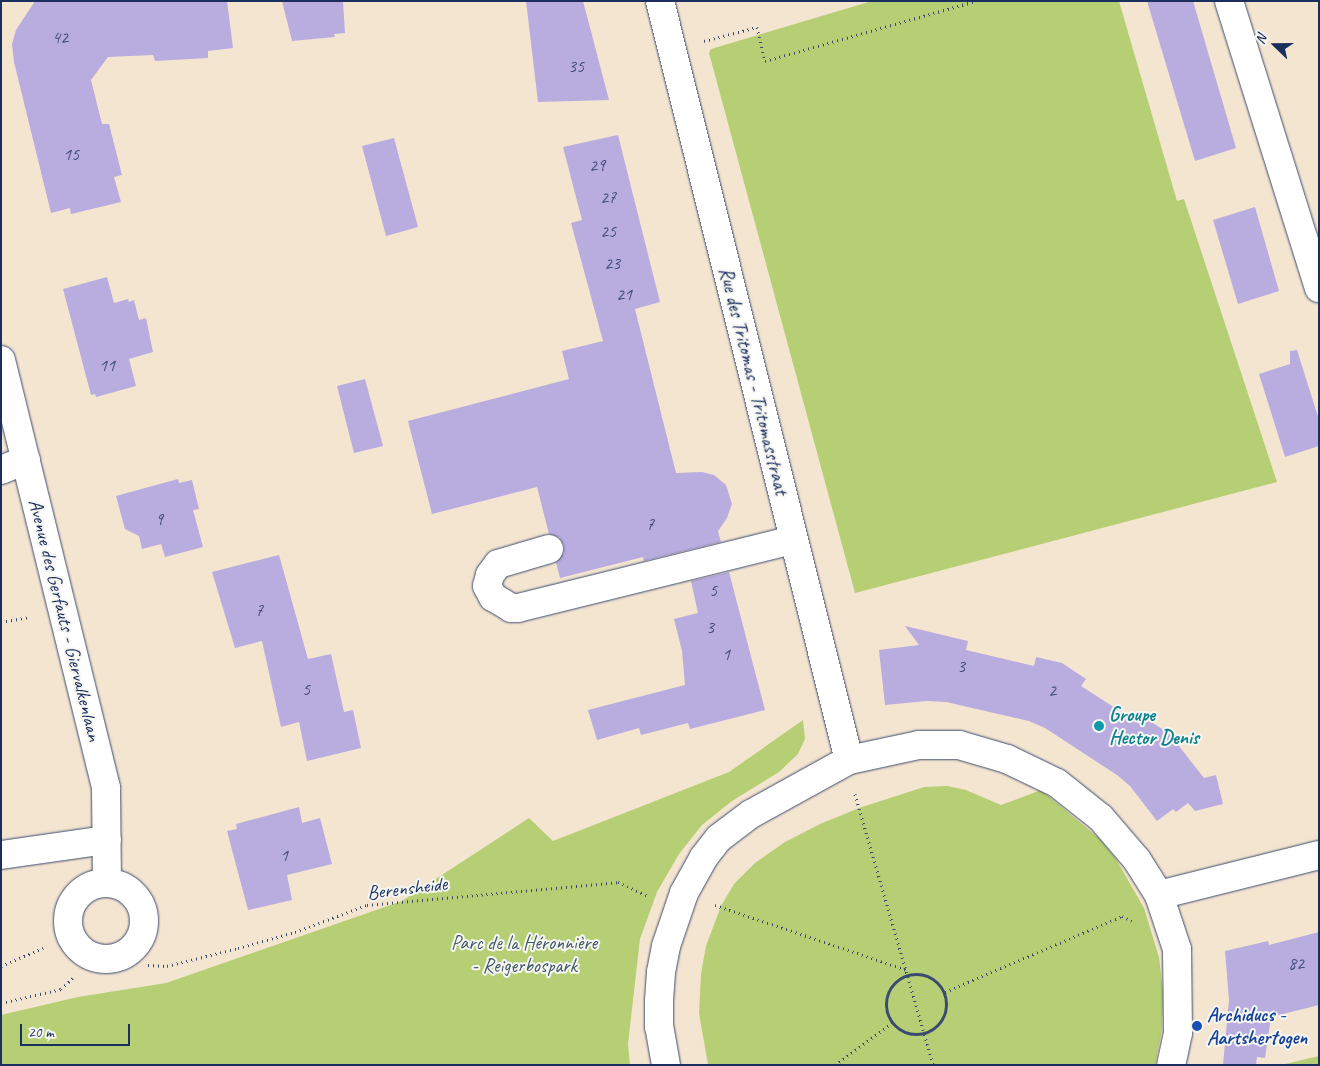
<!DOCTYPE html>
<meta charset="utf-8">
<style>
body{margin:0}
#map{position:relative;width:1320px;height:1066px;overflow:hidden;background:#f4e5d1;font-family:Caveat,sans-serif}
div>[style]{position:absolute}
.green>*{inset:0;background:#b7cf74}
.building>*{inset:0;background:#b9acdf}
.path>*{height:3px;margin-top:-1.5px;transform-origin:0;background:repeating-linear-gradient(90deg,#3c4a6f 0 1px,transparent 0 5px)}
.path>.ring{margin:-1.5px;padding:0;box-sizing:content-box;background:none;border:3px solid #3c4a6f;border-radius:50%}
.roads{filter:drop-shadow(0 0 1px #3c4a6f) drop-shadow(0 0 1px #3c4a6f)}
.minor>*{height:28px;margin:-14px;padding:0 14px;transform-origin:14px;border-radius:14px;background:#fff}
.minor>.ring{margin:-14px;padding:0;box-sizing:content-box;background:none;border:28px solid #fff;border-radius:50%}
.dots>*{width:14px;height:14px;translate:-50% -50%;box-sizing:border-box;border:2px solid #f6f6f2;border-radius:50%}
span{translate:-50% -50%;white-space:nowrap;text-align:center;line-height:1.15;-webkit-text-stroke:4px #f6f6f2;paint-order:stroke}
.number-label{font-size:18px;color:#424e7e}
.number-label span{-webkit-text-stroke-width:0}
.street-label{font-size:20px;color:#1b2f5e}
.culture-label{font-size:20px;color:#0d838f;font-weight:700}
.left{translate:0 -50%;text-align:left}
.park-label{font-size:20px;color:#425764}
.transit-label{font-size:20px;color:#164399;font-weight:700}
.frame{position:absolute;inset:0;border:2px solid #1b2f5e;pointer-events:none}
.north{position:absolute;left:1250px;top:20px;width:50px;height:50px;-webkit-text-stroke:4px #f6f6f2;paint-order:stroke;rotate:292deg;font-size:14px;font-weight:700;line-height:20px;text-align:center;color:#1b2f5e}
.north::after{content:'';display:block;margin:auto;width:18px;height:22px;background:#1b2f5e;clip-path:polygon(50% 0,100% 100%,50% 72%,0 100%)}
.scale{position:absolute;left:20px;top:1024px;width:110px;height:22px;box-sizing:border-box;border:2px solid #1b2f5e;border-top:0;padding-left:6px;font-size:15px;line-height:18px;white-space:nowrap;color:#1b2f5e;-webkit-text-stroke:4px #f6f6f2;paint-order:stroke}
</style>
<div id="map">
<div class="green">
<i style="clip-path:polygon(872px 1px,1119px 1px,1177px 201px,1184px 199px,1277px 482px,855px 593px,709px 53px,711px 49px)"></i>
<i style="clip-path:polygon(803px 720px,805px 739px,798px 754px,779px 772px,732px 801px,702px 825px,679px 854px,657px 892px,640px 939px,628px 1044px,630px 1065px,1px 1065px,1px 1015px,78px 997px,166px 983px,402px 901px,529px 818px,553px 841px,729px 772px)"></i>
<i style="clip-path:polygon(947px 786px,966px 790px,1001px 805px,1041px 790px,1100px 839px,1116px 859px,1144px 908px,1159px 957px,1163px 992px,1162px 1030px,1155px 1065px,708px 1065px,699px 1013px,701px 974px,706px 946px,721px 906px,734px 884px,755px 863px,785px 842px,820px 824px,859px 808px,924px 787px)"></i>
<i style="clip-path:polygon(1319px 1056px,1319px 1065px,1281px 1065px)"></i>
</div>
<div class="building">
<i style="clip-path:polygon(35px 1px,227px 1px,233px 48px,208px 51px,208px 58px,155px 61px,153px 55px,108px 57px,91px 80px,102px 124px,109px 124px,122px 175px,114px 177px,121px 202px,71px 214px,70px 208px,51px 213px,14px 62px,12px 44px,16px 30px)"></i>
<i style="clip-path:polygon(282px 1px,343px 1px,345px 33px,334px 34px,335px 37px,292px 41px)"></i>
<i style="clip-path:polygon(526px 1px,583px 1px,609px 100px,538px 102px)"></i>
<i style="clip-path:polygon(1147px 1px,1193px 1px,1236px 148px,1195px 161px)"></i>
<i style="clip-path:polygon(618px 135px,660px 302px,635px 309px,676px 473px,702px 472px,714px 475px,726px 485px,732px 504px,727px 518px,718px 531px,721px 542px,644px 561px,643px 557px,560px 578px,556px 562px,564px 553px,564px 545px,559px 537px,549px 534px,537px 487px,432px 514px,408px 421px,569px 379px,562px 351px,603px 341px,571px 223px,582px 220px,563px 147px)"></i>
<i style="clip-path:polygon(394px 138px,418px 227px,386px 236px,362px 146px)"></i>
<i style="clip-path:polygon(1255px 207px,1279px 291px,1238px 304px,1213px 220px)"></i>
<i style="clip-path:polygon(107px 277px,114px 303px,128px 299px,129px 302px,134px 300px,139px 320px,146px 318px,153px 352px,129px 359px,136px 386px,96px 397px,95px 394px,91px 395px,63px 289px)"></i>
<i style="clip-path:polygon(1297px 350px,1319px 420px,1319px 446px,1285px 457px,1259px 374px,1290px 364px,1290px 351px)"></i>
<i style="clip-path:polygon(365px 379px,383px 446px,354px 453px,337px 386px)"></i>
<i style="clip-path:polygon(178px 479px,179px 483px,192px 480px,199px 509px,193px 510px,203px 547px,165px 557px,161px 544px,142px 549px,139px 536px,125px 529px,116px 496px)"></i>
<i style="clip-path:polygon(279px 555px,308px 659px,331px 654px,344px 712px,353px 710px,361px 748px,307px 761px,299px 722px,281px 727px,262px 641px,235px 648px,212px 572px)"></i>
<i style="clip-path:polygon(729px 572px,765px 710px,690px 729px,688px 723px,641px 735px,639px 728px,597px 740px,588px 710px,685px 685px,682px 651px,674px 619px,698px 613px,691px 581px)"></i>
<i style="clip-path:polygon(905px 626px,968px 641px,966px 650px,1034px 666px,1036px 657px,1062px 663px,1086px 679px,1081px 686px,1140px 724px,1144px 717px,1162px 729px,1164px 727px,1204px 778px,1216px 775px,1223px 804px,1195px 811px,1188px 803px,1176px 812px,1173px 809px,1157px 821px,1130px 786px,1117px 775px,1045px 728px,1029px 721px,946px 702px,927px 701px,885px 705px,879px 650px,919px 645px)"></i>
<i style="clip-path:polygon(299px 807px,302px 823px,320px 818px,332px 864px,287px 875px,292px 900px,248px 910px,227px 831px,237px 829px,236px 824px)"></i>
<i style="clip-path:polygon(1319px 932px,1319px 1005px,1271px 1017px,1265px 1058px,1257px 1057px,1256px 1065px,1223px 1065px,1229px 1000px,1225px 951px,1268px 941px,1269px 945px)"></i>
</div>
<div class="path">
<i style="left:704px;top:41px;width:55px;rotate:-14.8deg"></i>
<i style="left:757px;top:27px;width:35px;rotate:77deg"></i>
<i style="left:765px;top:61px;width:218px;rotate:-15.9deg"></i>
<i style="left:1px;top:622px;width:29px;rotate:-10deg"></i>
<i style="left:855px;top:794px;width:282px;rotate:73.9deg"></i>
<i style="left:715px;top:905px;width:203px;rotate:18.7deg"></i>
<i style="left:148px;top:965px;width:19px;rotate:3deg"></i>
<i style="left:167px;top:966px;width:73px;rotate:-14.2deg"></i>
<i style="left:238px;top:948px;width:59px;rotate:-15.7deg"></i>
<i style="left:295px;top:932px;width:77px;rotate:-20.6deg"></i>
<i style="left:367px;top:905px;width:252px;rotate:-5.2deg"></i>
<i style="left:618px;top:882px;width:33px;rotate:25deg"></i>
<i style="left:1px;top:966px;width:46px;rotate:-23.2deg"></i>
<i class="ring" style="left:886px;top:974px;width:57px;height:57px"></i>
<i style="left:945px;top:992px;width:193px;rotate:-23.2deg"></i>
<i style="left:1122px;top:916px;width:11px;rotate:27deg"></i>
<i style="left:1px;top:1003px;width:62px;rotate:-13.1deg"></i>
<i style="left:61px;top:989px;width:16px;rotate:-43deg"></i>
<i style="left:835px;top:1065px;width:71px;rotate:-36.4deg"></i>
</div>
<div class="roads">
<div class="minor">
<i style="left:660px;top:1px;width:782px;rotate:76.02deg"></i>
<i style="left:1229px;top:1px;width:301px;rotate:72.6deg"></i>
<i style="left:1px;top:360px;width:441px;rotate:76.2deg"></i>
<i style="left:106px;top:788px;width:94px;rotate:89.4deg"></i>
<i style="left:1px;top:470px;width:27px;rotate:-22deg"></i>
<i style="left:549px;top:549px;width:53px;rotate:163.6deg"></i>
<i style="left:498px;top:564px;width:14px;rotate:126deg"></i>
<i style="left:490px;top:575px;width:11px;rotate:105deg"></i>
<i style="left:487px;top:586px;width:13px;rotate:61deg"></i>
<i style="left:493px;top:597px;width:21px;rotate:31deg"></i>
<i style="left:511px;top:608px;width:7px"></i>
<i style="left:518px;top:608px;width:283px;rotate:-13.9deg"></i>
<i style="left:1px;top:855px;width:107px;rotate:-8.1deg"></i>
<i class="ring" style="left:68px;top:883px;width:48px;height:48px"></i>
<i style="left:1159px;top:895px;width:165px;rotate:-14deg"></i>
<i style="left:666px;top:1065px;width:39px;rotate:-100deg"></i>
<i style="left:659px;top:1027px;width:26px;rotate:-90deg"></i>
<i style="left:659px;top:1001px;width:29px;rotate:-86deg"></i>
<i style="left:661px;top:972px;width:26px;rotate:-79deg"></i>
<i style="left:666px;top:946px;width:56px;rotate:-71.2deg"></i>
<i style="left:684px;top:893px;width:41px;rotate:-60.9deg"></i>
<i style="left:704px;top:857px;width:24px;rotate:-52deg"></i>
<i style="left:719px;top:838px;width:40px;rotate:-37deg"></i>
<i style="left:751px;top:814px;width:112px;rotate:-28.9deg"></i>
<i style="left:849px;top:760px;width:72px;rotate:-12.1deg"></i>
<i style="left:919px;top:745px;width:40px"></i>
<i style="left:959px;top:745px;width:50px;rotate:16.3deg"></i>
<i style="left:1007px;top:759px;width:55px;rotate:25.6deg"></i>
<i style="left:1057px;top:783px;width:56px;rotate:38.5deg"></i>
<i style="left:1101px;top:818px;width:55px;rotate:49.4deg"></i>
<i style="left:1137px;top:860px;width:41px;rotate:57.8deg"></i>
<i style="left:1159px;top:895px;width:57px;rotate:71.6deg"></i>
<i style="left:1177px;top:949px;width:84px;rotate:89.3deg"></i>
<i style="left:1178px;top:1033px;width:33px;rotate:102deg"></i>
</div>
</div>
<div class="dots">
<i style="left:1099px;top:726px;background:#0f9aa8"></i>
<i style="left:1197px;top:1026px;background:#1a4fb4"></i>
</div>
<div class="number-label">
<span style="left:60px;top:37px">42</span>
<span style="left:576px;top:66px">35</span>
<span style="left:71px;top:154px">15</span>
<span style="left:597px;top:165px">29</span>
<span style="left:608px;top:197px">27</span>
<span style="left:608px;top:231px">25</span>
<span style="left:612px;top:263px">23</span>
<span style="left:624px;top:294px">21</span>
<span style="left:107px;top:365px">11</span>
<span style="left:159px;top:519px">9</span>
<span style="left:650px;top:524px">7</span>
<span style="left:713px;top:590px">5</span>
<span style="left:259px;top:610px">7</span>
<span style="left:710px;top:627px">3</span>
<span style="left:726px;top:654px">1</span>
<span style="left:961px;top:666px">3</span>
<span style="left:306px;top:689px">5</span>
<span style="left:1052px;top:690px">2</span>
<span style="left:284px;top:855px">1</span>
<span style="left:1296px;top:963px">82</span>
</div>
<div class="street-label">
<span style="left:754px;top:381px;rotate:76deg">Rue des Tritomas - Tritomasstraat</span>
<span style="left:65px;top:620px;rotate:76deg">Avenue des Gerfauts - Giervalkenlaan</span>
<span style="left:407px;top:888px;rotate:-7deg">Berensheide</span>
</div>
<div class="culture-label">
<span class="left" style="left:1109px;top:726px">Groupe<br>Hector Denis</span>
</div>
<div class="park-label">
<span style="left:524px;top:954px">Parc de la Héronnière<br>- Reigerbospark</span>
</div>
<div class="transit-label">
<span class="left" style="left:1207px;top:1026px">Archiducs -<br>Aartshertogen</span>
</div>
<div class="frame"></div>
<div class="north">N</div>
<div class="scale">20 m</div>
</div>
